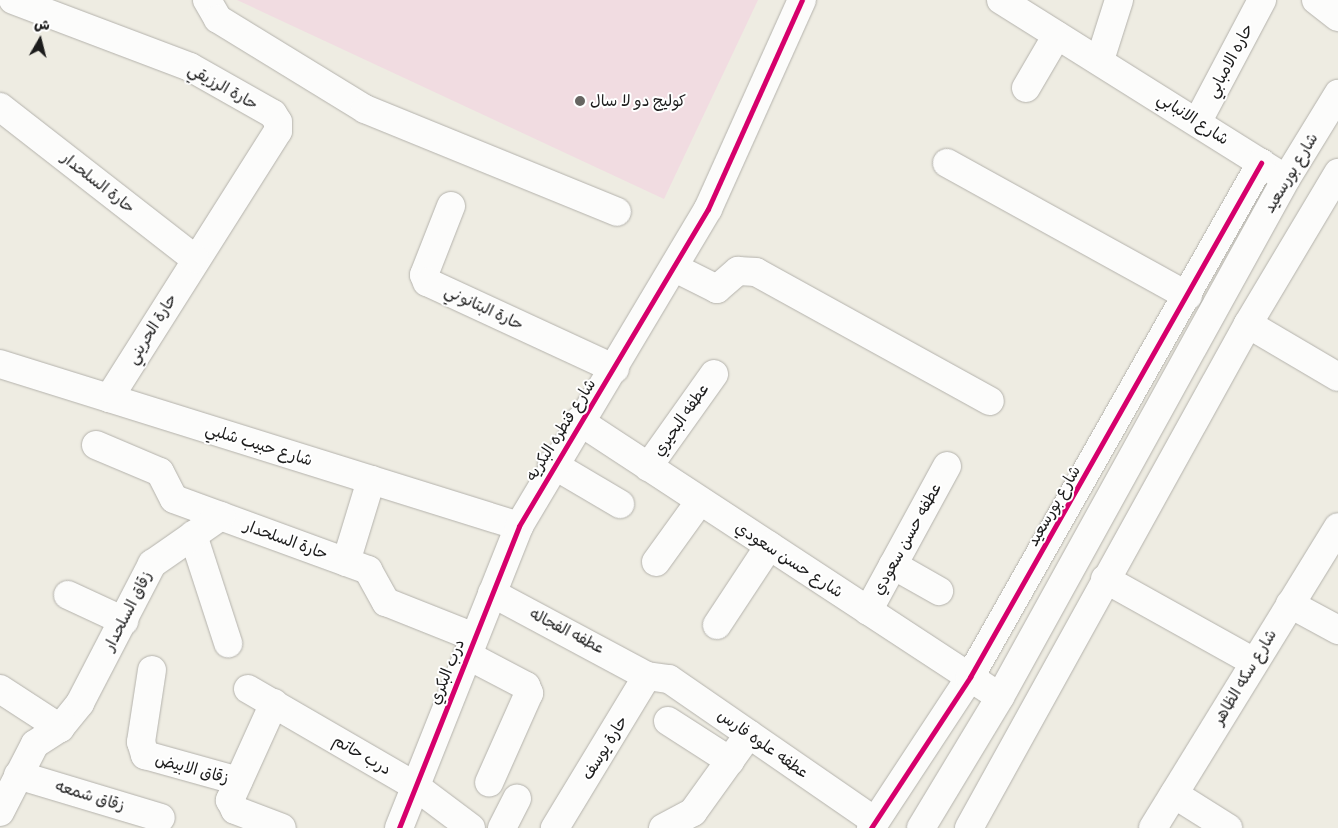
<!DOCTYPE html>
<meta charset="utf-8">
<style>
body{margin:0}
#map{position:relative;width:1338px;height:828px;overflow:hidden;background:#eeece2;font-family:Itim,"Playpen Sans Arabic",sans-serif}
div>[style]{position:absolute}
.built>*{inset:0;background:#f1dce1}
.roads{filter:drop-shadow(0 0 1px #b4b2ac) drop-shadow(0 0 1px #b4b2ac)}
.minor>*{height:28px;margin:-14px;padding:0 14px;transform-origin:14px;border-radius:14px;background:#fcfcfb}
.major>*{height:28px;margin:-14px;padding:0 14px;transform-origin:14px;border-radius:14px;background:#fcfcfb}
.cycleway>*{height:5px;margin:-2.5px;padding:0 2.5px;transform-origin:2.5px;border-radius:2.5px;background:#d6006c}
.dots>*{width:14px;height:14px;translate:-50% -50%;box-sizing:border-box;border:2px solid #fff;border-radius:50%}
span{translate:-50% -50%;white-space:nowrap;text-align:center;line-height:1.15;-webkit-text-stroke:4px #fff;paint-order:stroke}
.street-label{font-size:16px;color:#1c1c1c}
.poi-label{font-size:16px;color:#1c1c1c}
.left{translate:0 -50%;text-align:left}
.north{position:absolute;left:15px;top:15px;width:50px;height:50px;-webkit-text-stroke:4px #fff;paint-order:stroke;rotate:8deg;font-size:14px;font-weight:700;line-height:20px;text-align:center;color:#1c1c1c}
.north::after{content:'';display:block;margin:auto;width:18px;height:22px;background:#1c1c1c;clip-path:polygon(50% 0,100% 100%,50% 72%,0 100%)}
</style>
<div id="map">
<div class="built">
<i style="clip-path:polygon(237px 0,758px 0,664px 199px)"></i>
</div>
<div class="roads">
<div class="minor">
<i style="left:13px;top:0;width:189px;rotate:20.7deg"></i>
<i style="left:190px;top:67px;width:95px;rotate:29.5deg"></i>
<i style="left:273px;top:114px;width:9px;rotate:58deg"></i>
<i style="left:278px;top:122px;width:9px;rotate:90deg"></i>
<i style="left:278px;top:131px;width:316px;rotate:122.3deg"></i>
<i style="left:207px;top:0;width:22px;rotate:60deg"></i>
<i style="left:218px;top:19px;width:172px;rotate:31.5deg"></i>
<i style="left:365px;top:109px;width:272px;rotate:22.2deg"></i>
<i style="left:1001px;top:0;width:326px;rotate:32.1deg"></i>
<i style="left:1316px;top:0;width:28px;rotate:38deg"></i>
<i style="left:1100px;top:60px;width:63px;rotate:-72.4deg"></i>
<i style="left:1026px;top:88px;width:61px;rotate:-59.7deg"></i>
<i style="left:0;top:107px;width:247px;rotate:37.9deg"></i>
<i style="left:1198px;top:121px;width:137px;rotate:-62.1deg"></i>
<i style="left:947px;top:163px;width:275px;rotate:28.9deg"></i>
<i style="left:451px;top:206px;width:74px;rotate:111.4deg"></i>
<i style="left:424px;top:275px;width:8px;rotate:67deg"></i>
<i style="left:427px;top:282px;width:207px;rotate:24.8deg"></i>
<i style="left:675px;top:268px;width:47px;rotate:26.6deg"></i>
<i style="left:717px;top:289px;width:28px;rotate:-41deg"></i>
<i style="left:738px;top:271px;width:18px;rotate:3deg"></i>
<i style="left:756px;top:272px;width:267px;rotate:28.9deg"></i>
<i style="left:1248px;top:324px;width:104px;rotate:30.5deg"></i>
<i style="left:0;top:364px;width:544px;rotate:17.34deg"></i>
<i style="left:579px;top:421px;width:503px;rotate:33.25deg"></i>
<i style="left:96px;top:445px;width:69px;rotate:22.9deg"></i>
<i style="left:160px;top:472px;width:30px;rotate:63deg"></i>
<i style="left:174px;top:499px;width:207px;rotate:20.1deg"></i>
<i style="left:368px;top:570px;width:37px;rotate:61deg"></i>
<i style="left:386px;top:602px;width:95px;rotate:21.7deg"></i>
<i style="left:552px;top:464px;width:79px;rotate:30.5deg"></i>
<i style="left:648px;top:467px;width:114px;rotate:-54.6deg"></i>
<i style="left:193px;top:535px;width:114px;rotate:72deg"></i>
<i style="left:346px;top:562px;width:86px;rotate:-73deg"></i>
<i style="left:656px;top:562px;width:75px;rotate:-54.2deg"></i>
<i style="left:893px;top:565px;width:53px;rotate:29.5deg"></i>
<i style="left:1105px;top:579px;width:171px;rotate:29.1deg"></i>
<i style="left:492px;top:593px;width:176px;rotate:28.2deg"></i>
<i style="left:647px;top:676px;width:178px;rotate:121.2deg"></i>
<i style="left:68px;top:595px;width:62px;rotate:24.9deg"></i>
<i style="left:1290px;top:604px;width:55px;rotate:28.4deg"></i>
<i style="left:868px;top:611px;width:165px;rotate:-61.4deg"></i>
<i style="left:717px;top:625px;width:95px;rotate:-56.6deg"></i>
<i style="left:467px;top:655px;width:67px;rotate:27.7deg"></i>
<i style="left:526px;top:686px;width:8px;rotate:67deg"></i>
<i style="left:529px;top:693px;width:98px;rotate:114deg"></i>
<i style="left:152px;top:670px;width:73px;rotate:98.7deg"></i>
<i style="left:141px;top:742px;width:14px;rotate:73deg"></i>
<i style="left:145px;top:755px;width:97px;rotate:15.6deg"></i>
<i style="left:647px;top:676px;width:22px;rotate:8deg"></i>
<i style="left:669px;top:679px;width:250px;rotate:34.6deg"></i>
<i style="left:0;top:689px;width:72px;rotate:33deg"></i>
<i style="left:248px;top:689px;width:193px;rotate:30.1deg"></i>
<i style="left:415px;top:786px;width:70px;rotate:36.9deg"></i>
<i style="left:274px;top:703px;width:107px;rotate:114.4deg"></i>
<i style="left:230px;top:800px;width:11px;rotate:63deg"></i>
<i style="left:235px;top:810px;width:50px;rotate:21deg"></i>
<i style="left:668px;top:721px;width:74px;rotate:32.8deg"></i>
<i style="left:18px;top:775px;width:149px;rotate:16.7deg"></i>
<i style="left:1174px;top:794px;width:64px;rotate:32.2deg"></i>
<i style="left:0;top:812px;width:76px;rotate:-62.8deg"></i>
<i style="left:35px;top:744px;width:30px;rotate:-33deg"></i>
<i style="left:60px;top:728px;width:32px;rotate:-51deg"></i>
<i style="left:80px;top:703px;width:157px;rotate:-62.6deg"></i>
<i style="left:152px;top:564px;width:84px;rotate:-34.8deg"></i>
<i style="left:399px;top:828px;width:325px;rotate:-68.3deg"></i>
<i style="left:519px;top:526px;width:369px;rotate:-59.2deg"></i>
<i style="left:708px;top:209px;width:229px;rotate:-65.8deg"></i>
<i style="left:502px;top:828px;width:33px;rotate:-63deg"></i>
<i style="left:663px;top:828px;width:34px;rotate:-28deg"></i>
<i style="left:693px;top:812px;width:96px;rotate:-54.3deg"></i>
<i style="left:871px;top:828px;width:181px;rotate:-56.7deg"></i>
<i style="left:970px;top:677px;width:591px;rotate:-60.48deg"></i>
<i style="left:1153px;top:828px;width:353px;rotate:-58.4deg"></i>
</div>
<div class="major">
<i style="left:921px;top:828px;width:153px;rotate:-58.9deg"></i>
<i style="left:1000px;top:697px;width:592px;rotate:-61.1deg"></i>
<i style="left:1286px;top:179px;width:100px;rotate:-58.5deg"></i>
<i style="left:969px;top:828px;width:576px;rotate:-61.03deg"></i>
<i style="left:1248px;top:324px;width:176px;rotate:-59.2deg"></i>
</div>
</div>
<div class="cycleway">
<i style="left:399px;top:828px;width:325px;rotate:-68.3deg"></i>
<i style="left:519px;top:526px;width:369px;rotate:-59.2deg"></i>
<i style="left:708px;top:209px;width:229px;rotate:-65.8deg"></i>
<i style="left:871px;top:828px;width:181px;rotate:-56.7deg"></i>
<i style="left:970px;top:677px;width:591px;rotate:-60.48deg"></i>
</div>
<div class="dots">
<i style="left:580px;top:101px;background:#666561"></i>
</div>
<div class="street-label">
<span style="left:1230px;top:61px;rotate:-62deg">حاره الامبابي</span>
<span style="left:223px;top:87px;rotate:29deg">حارة الرزيقي</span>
<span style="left:1193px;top:119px;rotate:33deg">شارع الانبابي</span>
<span style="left:1291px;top:173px;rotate:-59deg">شارع بورسعيد</span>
<span style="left:98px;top:183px;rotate:38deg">حارة السلحدار</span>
<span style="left:484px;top:308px;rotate:25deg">حارة البتانوني</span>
<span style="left:152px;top:329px;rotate:-58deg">حارة الحريني</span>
<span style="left:681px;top:420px;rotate:-55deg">عطفه البحيري</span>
<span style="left:561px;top:430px;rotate:-58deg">شارع قنطره البكريه</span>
<span style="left:259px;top:445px;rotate:17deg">شارع حبيب شلبي</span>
<span style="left:1054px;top:506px;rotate:-60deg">شارع بورسعيد</span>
<span style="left:907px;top:539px;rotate:-61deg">عطفه حسن سعودي</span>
<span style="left:286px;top:540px;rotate:20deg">حارة السلحدار</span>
<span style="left:789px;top:560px;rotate:33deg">شارع حسن سعودي</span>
<span style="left:128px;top:611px;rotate:-63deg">زقاق السلحدار</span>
<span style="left:567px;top:631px;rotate:27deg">عطفه الفجاله</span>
<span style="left:447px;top:672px;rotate:-68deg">درب البكري</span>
<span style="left:1245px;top:677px;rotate:-59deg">شارع سكه الظاهر</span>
<span style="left:763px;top:744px;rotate:35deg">عطفه علوه فارس</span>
<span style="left:605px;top:748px;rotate:-58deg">حارة يوسف</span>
<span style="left:362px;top:755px;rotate:30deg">درب حاتم</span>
<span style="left:192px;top:769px;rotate:15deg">زقاق الابيض</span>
<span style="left:90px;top:796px;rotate:17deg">زقاق شمعه</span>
</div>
<div class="poi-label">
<span class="left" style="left:590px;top:101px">كوليج دو لا سال</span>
</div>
<div class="north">ش</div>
</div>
